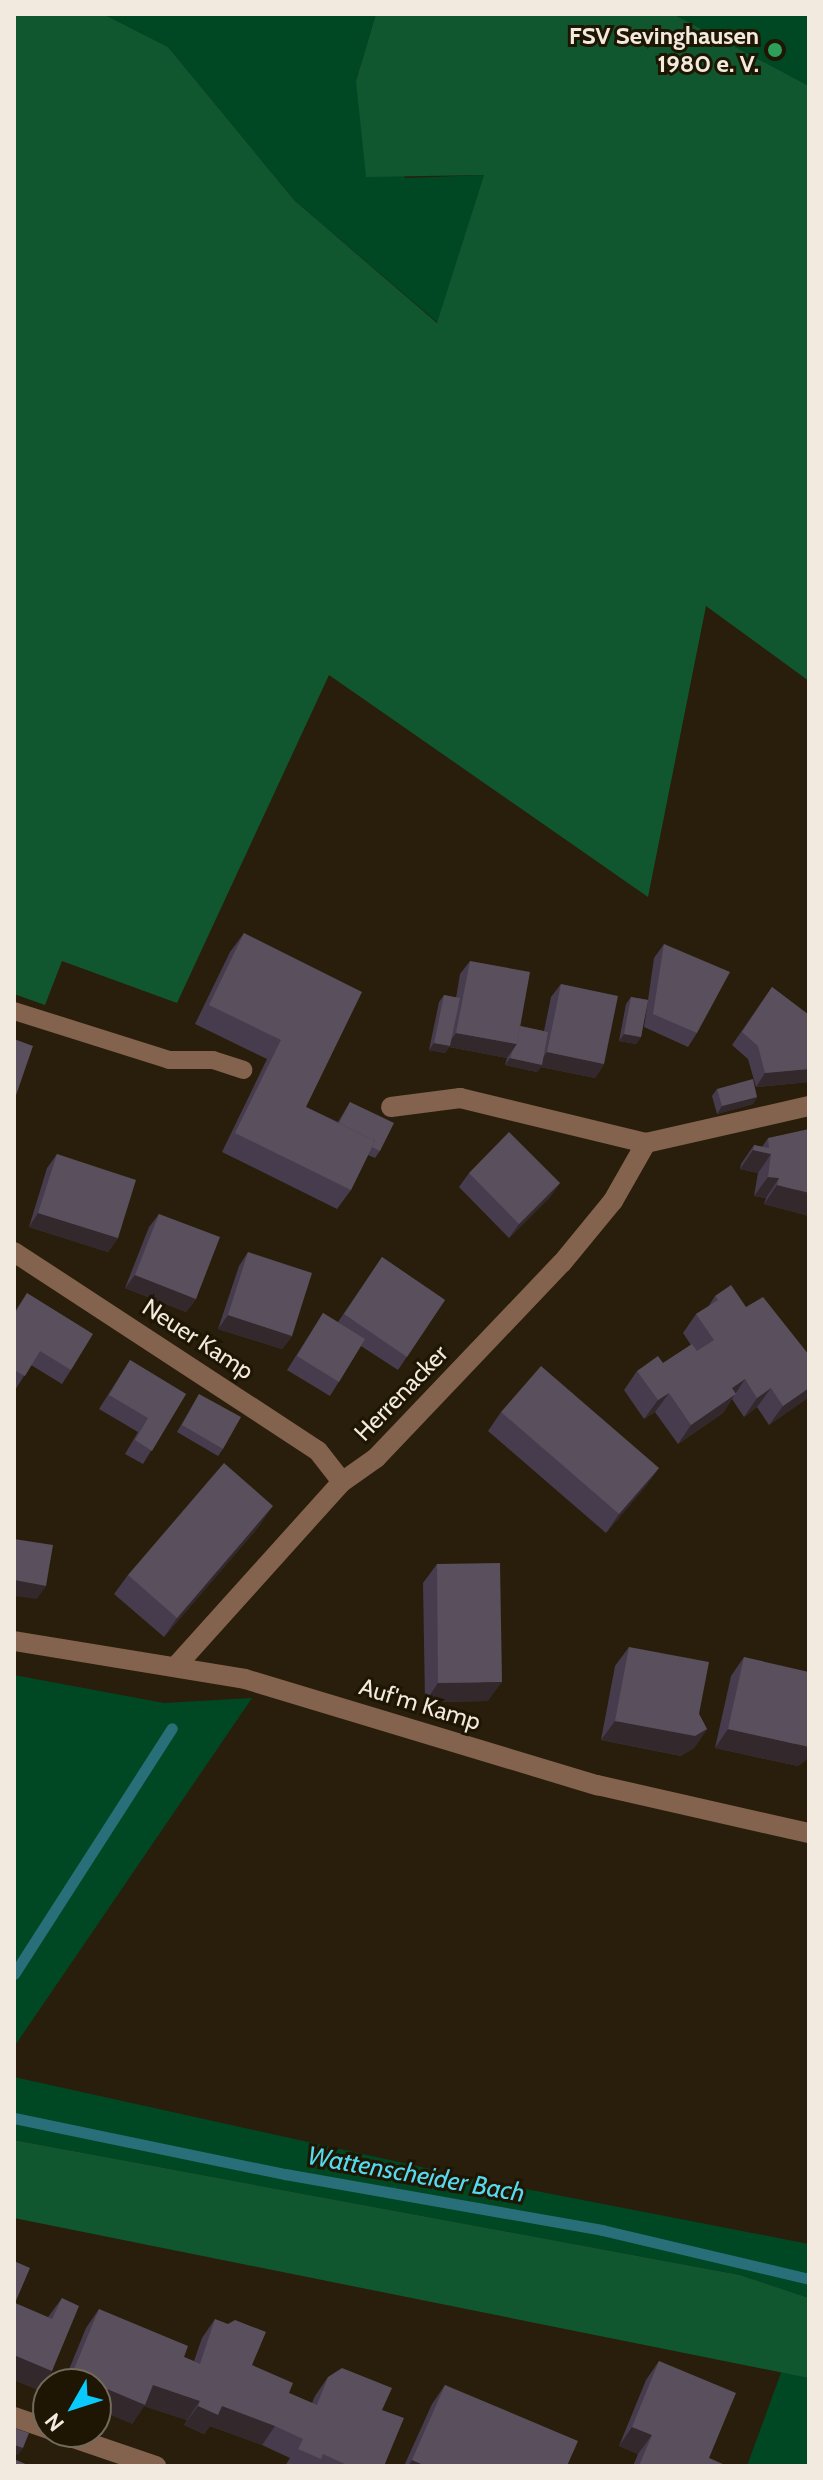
<!DOCTYPE html>
<style>
body{margin:0}
#map{position:relative;width:823px;height:2480px;overflow:hidden;background:#291e0b;font-family:Cabin,sans-serif}
div>[style]{position:absolute}
.green>*{inset:0;background:#004723}
.forest>*{inset:0;background:#10572f}
.stream>*{height:11px;margin:-5.5px;padding:0 5.5px;transform-origin:5.5px;border-radius:5.5px;background:#286f7a}
.lane>*{height:18px;margin:-9px;padding:0 9px;transform-origin:9px;border-radius:9px;background:#84634e}
.street>*{height:20px;margin:-10px;padding:0 10px;transform-origin:10px;border-radius:10px;background:#84634e}
.wall>*{inset:0;background:#473c4d}
.shaded-wall>*{inset:0;background:#33282c}
.building>*{inset:0;background:#594f5d}
.dots>*{width:22px;height:22px;translate:-50% -50%;box-sizing:border-box;border:4px solid #1f1503;border-radius:50%}
span{translate:-50% -50%;white-space:nowrap;text-align:center;line-height:1.15;-webkit-text-stroke:6px #1f1503;paint-order:stroke}
.poi-label{font-size:24px;color:#f2eade;font-weight:700}
.right{translate:-100% -50%;text-align:right}
.street-label{font-size:24px;color:#f2eade}
.water-label{font-size:26px;color:#55dbf1;font-style:italic}
.frame{position:absolute;inset:0;border:16px solid #f2eade;pointer-events:none}
.north{position:absolute;left:32px;top:2368px;width:80px;height:80px;box-sizing:border-box;background:#1f1503;border:2px solid #736a5b;border-radius:50%;rotate:231deg;font-size:22px;font-weight:700;line-height:32px;text-align:center;color:#f2eade}
.north::after{content:'';display:block;margin:auto;width:28px;height:36px;background:#09cafa;clip-path:polygon(50% 0,100% 100%,50% 72%,0 100%)}
</style>
<div id="map">
<div class="green">
<i style="clip-path:polygon(103px 14px,376px 14px,356px 81px,405px 178px,484px 175px,438px 323px,294px 200px,168px 47px)"></i>
<i style="clip-path:polygon(673px 14px,809px 14px,809px 86px)"></i>
<i style="clip-path:polygon(14px 1675px,164px 1703px,252px 1698px,14px 2047px)"></i>
<i style="clip-path:polygon(14px 2077px,480px 2180px,809px 2244px,809px 2298px,740px 2275px,14px 2140px)"></i>
<i style="clip-path:polygon(782px 2370px,809px 2378px,809px 2466px,747px 2466px)"></i>
</div>
<div class="forest">
<i style="clip-path:polygon(14px 14px,103px 14px,168px 47px,294px 200px,437px 323px,484px 175px,366px 177px,356px 81px,376px 14px,673px 14px,809px 86px,809px 681px,706px 606px,648px 897px,329px 675px,177px 1003px,62px 961px,45px 1005px,14px 994px)"></i>
<i style="clip-path:polygon(14px 2140px,740px 2275px,809px 2298px,809px 2378px,14px 2218px)"></i>
</div>
<div class="stream">
<i style="left:14px;top:1974px;width:292px;rotate:-57.3deg"></i>
<i style="left:14px;top:2118px;width:277px;rotate:11.7deg"></i>
<i style="left:285px;top:2174px;width:322px;rotate:10deg"></i>
<i style="left:602px;top:2230px;width:213px;rotate:13.3deg"></i>
</div>
<div class="lane">
<i style="left:14px;top:1011px;width:163px;rotate:17.5deg"></i>
<i style="left:169px;top:1060px;width:44px"></i>
<i style="left:213px;top:1060px;width:32px;rotate:18deg"></i>
</div>
<div class="street">
<i style="left:391px;top:1107px;width:70px;rotate:-7.4deg"></i>
<i style="left:460px;top:1098px;width:191px;rotate:13.6deg"></i>
<i style="left:14px;top:1252px;width:363px;rotate:33.2deg"></i>
<i style="left:318px;top:1451px;width:39px;rotate:52deg"></i>
<i style="left:14px;top:1641px;width:234px;rotate:9.3deg"></i>
<i style="left:245px;top:1679px;width:368px;rotate:16.8deg"></i>
<i style="left:597px;top:1785px;width:217px;rotate:12.8deg"></i>
<i style="left:177px;top:1665px;width:246px;rotate:-48deg"></i>
<i style="left:342px;top:1482px;width:42px;rotate:-35.2deg"></i>
<i style="left:376px;top:1458px;width:269px;rotate:-46.4deg"></i>
<i style="left:562px;top:1263px;width:80px;rotate:-50.6deg"></i>
<i style="left:613px;top:1201px;width:67px;rotate:-60.4deg"></i>
<i style="left:646px;top:1143px;width:167px;rotate:-12.8deg"></i>
<i style="left:14px;top:2417px;width:36px;rotate:19deg"></i>
<i style="left:56px;top:2432px;width:106px;rotate:18.8deg"></i>
</div>
<div class="wall">
<i style="clip-path:polygon(244px 933px,306px 1107px,338px 1122px,350px 1102px,380px 1151px,375px 1158px,368px 1155px,351px 1190px,337px 1209px,222px 1152px,267px 1059px,195px 1024px,230px 952px)"></i>
<i style="clip-path:polygon(664px 944px,697px 1033px,688px 1047px,644px 1027px,648px 1001px,641px 1037px,636px 1044px,619px 1041px,626px 1004px,631px 997px,648px 1000px,654px 958px)"></i>
<i style="clip-path:polygon(470px 961px,520px 1026px,544px 1031px,551px 997px,561px 984px,604px 1064px,595px 1078px,541px 1067px,537px 1072px,505px 1065px,507px 1058px,449px 1047px,445px 1053px,429px 1050px,439px 1002px,444px 995px,456px 998px,460px 974px)"></i>
<i style="clip-path:polygon(772px 987px,809px 1015px,809px 1082px,756px 1087px,748px 1059px,732px 1045px)"></i>
<i style="clip-path:polygon(717px 1089px,757px 1097px,753px 1104px,717px 1114px,712px 1096px)"></i>
<i style="clip-path:polygon(768px 1138px,809px 1216px,764px 1204px,766px 1198px,754px 1196px,758px 1173px,740px 1169px,741px 1164px,754px 1145px,762px 1147px)"></i>
<i style="clip-path:polygon(57px 1154px,118px 1238px,108px 1252px,29px 1227px,47px 1168px)"></i>
<i style="clip-path:polygon(469px 1173px,560px 1183px,550px 1197px,509px 1238px,459px 1187px)"></i>
<i style="clip-path:polygon(159px 1214px,196px 1299px,186px 1312px,125px 1288px,149px 1227px)"></i>
<i style="clip-path:polygon(248px 1252px,292px 1336px,282px 1349px,218px 1329px,239px 1266px)"></i>
<i style="clip-path:polygon(382px 1257px,445px 1300px,398px 1370px,361px 1346px,330px 1396px,287px 1370px,323px 1313px,338px 1322px)"></i>
<i style="clip-path:polygon(27px 1293px,71px 1370px,62px 1384px,31px 1365px,15px 1390px,14px 1389px,14px 1313px)"></i>
<i style="clip-path:polygon(715px 1296px,809px 1397px,769px 1425px,757px 1407px,744px 1417px,732px 1399px,723px 1413px,678px 1444px,655px 1412px,644px 1419px,624px 1390px,637px 1371px,663px 1363px,691px 1345px,683px 1333px,696px 1314px,708px 1307px)"></i>
<i style="clip-path:polygon(130px 1360px,186px 1394px,143px 1464px,125px 1454px,138px 1432px,99px 1409px)"></i>
<i style="clip-path:polygon(199px 1394px,223px 1449px,218px 1456px,177px 1432px)"></i>
<i style="clip-path:polygon(501px 1412px,659px 1468px,645px 1487px,606px 1533px,488px 1431px)"></i>
<i style="clip-path:polygon(260px 1525px,164px 1637px,114px 1594px,128px 1575px)"></i>
<i style="clip-path:polygon(437px 1564px,488px 1701px,425px 1702px,423px 1583px)"></i>
<i style="clip-path:polygon(629px 1647px,699px 1714px,707px 1729px,694px 1748px,681px 1756px,601px 1740px,615px 1666px)"></i>
<i style="clip-path:polygon(744px 1657px,806px 1760px,798px 1766px,715px 1748px,731px 1676px)"></i>
<i style="clip-path:polygon(14px 2261px,15px 2303px,48px 2317px,62px 2298px,52px 2371px,39px 2390px,14px 2380px)"></i>
<i style="clip-path:polygon(99px 2309px,184px 2357px,194px 2361px,202px 2338px,215px 2319px,252px 2365px,289px 2393px,312px 2403px,315px 2396px,328px 2377px,382px 2410px,384px 2466px,285px 2466px,290px 2458px,262px 2445px,210px 2426px,204px 2434px,184px 2425px,187px 2420px,144px 2406px,132px 2424px,96px 2384px,63px 2384px,86px 2328px)"></i>
<i style="clip-path:polygon(659px 2361px,709px 2458px,727px 2466px,633px 2466px,638px 2454px,619px 2446px,646px 2380px)"></i>
<i style="clip-path:polygon(445px 2385px,567px 2466px,404px 2466px,432px 2404px)"></i>
</div>
<div class="shaded-wall">
<i style="clip-path:polygon(456px 1033px,517px 1044px,507px 1058px,449px 1047px,445px 1053px,429px 1050px,434px 1043px,447px 1045px)"></i>
<i style="clip-path:polygon(624px 1034px,641px 1037px,636px 1044px,619px 1041px)"></i>
<i style="clip-path:polygon(547px 1052px,604px 1064px,595px 1078px,541px 1067px,537px 1072px,505px 1065px,510px 1058px,538px 1064px)"></i>
<i style="clip-path:polygon(809px 1069px,809px 1082px,756px 1087px,765px 1073px)"></i>
<i style="clip-path:polygon(757px 1097px,753px 1104px,717px 1114px,722px 1106px)"></i>
<i style="clip-path:polygon(753px 1150px,771px 1154px,758px 1173px,740px 1169px)"></i>
<i style="clip-path:polygon(768px 1177px,779px 1178px,766px 1198px,754px 1196px)"></i>
<i style="clip-path:polygon(560px 1183px,550px 1197px,509px 1238px,519px 1224px)"></i>
<i style="clip-path:polygon(777px 1185px,809px 1193px,809px 1216px,764px 1204px)"></i>
<i style="clip-path:polygon(38px 1213px,118px 1238px,108px 1252px,29px 1227px)"></i>
<i style="clip-path:polygon(135px 1275px,196px 1299px,186px 1312px,125px 1288px)"></i>
<i style="clip-path:polygon(228px 1315px,292px 1336px,282px 1349px,218px 1329px)"></i>
<i style="clip-path:polygon(745px 1379px,723px 1413px,678px 1444px,691px 1425px,732px 1388px)"></i>
<i style="clip-path:polygon(771px 1388px,757px 1407px,744px 1417px,757px 1398px)"></i>
<i style="clip-path:polygon(809px 1388px,809px 1397px,769px 1425px,783px 1406px)"></i>
<i style="clip-path:polygon(669px 1393px,655px 1412px,644px 1419px,658px 1400px)"></i>
<i style="clip-path:polygon(659px 1468px,645px 1487px,606px 1533px,619px 1514px)"></i>
<i style="clip-path:polygon(273px 1506px,260px 1525px,164px 1637px,177px 1618px)"></i>
<i style="clip-path:polygon(14px 1580px,46px 1586px,37px 1599px,14px 1596px)"></i>
<i style="clip-path:polygon(502px 1682px,488px 1701px,425px 1702px,438px 1683px)"></i>
<i style="clip-path:polygon(615px 1721px,707px 1729px,694px 1748px,681px 1756px,601px 1740px)"></i>
<i style="clip-path:polygon(728px 1729px,809px 1747px,809px 1756px,806px 1760px,798px 1766px,715px 1748px)"></i>
<i style="clip-path:polygon(14px 2355px,52px 2371px,39px 2390px,14px 2380px)"></i>
<i style="clip-path:polygon(153px 2385px,200px 2401px,187px 2420px,144px 2406px,132px 2424px,96px 2409px,96px 2392px,100px 2386px)"></i>
<i style="clip-path:polygon(198px 2406px,222px 2406px,275px 2426px,262px 2445px,210px 2426px,204px 2434px,184px 2425px)"></i>
<i style="clip-path:polygon(632px 2427px,652px 2435px,638px 2454px,619px 2446px)"></i>
<i style="clip-path:polygon(14px 2445px,23px 2448px,18px 2455px,14px 2454px)"></i>
<i style="clip-path:polygon(412px 2460px,426px 2466px,408px 2466px)"></i>
</div>
<div class="building">
<i style="clip-path:polygon(244px 933px,362px 992px,306px 1107px,375px 1141px,351px 1190px,235px 1133px,281px 1040px,209px 1005px)"></i>
<i style="clip-path:polygon(664px 944px,730px 972px,697px 1033px,653px 1014px)"></i>
<i style="clip-path:polygon(470px 961px,530px 972px,517px 1044px,456px 1033px)"></i>
<i style="clip-path:polygon(561px 984px,618px 996px,604px 1064px,547px 1052px)"></i>
<i style="clip-path:polygon(772px 987px,809px 1015px,809px 1069px,765px 1073px,758px 1046px,742px 1032px)"></i>
<i style="clip-path:polygon(444px 995px,460px 998px,450px 1046px,434px 1043px)"></i>
<i style="clip-path:polygon(631px 997px,648px 1000px,641px 1037px,624px 1034px)"></i>
<i style="clip-path:polygon(520px 1026px,548px 1032px,542px 1065px,510px 1058px,512px 1052px,517px 1044px)"></i>
<i style="clip-path:polygon(14px 1039px,33px 1046px,14px 1101px)"></i>
<i style="clip-path:polygon(753px 1079px,757px 1097px,722px 1106px,717px 1089px)"></i>
<i style="clip-path:polygon(350px 1102px,394px 1123px,380px 1151px,372px 1147px,375px 1141px,339px 1123px)"></i>
<i style="clip-path:polygon(809px 1129px,809px 1193px,777px 1185px,779px 1178px,768px 1177px,771px 1154px,753px 1150px,754px 1145px,769px 1148px,768px 1138px)"></i>
<i style="clip-path:polygon(509px 1132px,560px 1183px,519px 1224px,469px 1173px)"></i>
<i style="clip-path:polygon(57px 1154px,136px 1180px,118px 1238px,38px 1213px)"></i>
<i style="clip-path:polygon(159px 1214px,220px 1237px,196px 1299px,135px 1275px)"></i>
<i style="clip-path:polygon(248px 1252px,312px 1273px,292px 1336px,228px 1315px)"></i>
<i style="clip-path:polygon(382px 1257px,445px 1300px,407px 1357px,344px 1314px)"></i>
<i style="clip-path:polygon(731px 1285px,746px 1307px,763px 1297px,809px 1355px,809px 1388px,783px 1406px,771px 1388px,757px 1398px,745px 1379px,732px 1388px,736px 1394px,691px 1425px,669px 1393px,658px 1400px,637px 1371px,658px 1356px,663px 1363px,692px 1344px,697px 1351px,714px 1340px,696px 1314px,718px 1300px,715px 1296px)"></i>
<i style="clip-path:polygon(27px 1293px,93px 1334px,71px 1370px,40px 1351px,25px 1376px,14px 1370px,14px 1315px)"></i>
<i style="clip-path:polygon(323px 1313px,365px 1339px,339px 1382px,297px 1356px)"></i>
<i style="clip-path:polygon(130px 1360px,186px 1394px,152px 1451px,135px 1440px,148px 1418px,109px 1395px)"></i>
<i style="clip-path:polygon(541px 1366px,659px 1468px,619px 1514px,501px 1412px)"></i>
<i style="clip-path:polygon(199px 1394px,241px 1417px,223px 1449px,182px 1425px)"></i>
<i style="clip-path:polygon(224px 1463px,273px 1506px,177px 1618px,128px 1575px)"></i>
<i style="clip-path:polygon(14px 1539px,53px 1545px,46px 1586px,14px 1580px)"></i>
<i style="clip-path:polygon(500px 1563px,502px 1682px,438px 1683px,437px 1564px)"></i>
<i style="clip-path:polygon(629px 1647px,709px 1662px,699px 1714px,707px 1729px,695px 1736px,615px 1721px)"></i>
<i style="clip-path:polygon(744px 1657px,809px 1672px,809px 1747px,728px 1729px)"></i>
<i style="clip-path:polygon(14px 2261px,30px 2268px,15px 2303px,52px 2319px,62px 2298px,79px 2306px,52px 2371px,14px 2355px)"></i>
<i style="clip-path:polygon(99px 2309px,188px 2346px,184px 2357px,200px 2364px,215px 2319px,228px 2324px,235px 2320px,266px 2332px,252px 2365px,293px 2383px,289px 2393px,317px 2405px,328px 2377px,342px 2368px,392px 2388px,382px 2410px,404px 2418px,384px 2466px,349px 2466px,323px 2454px,321px 2459px,298px 2449px,303px 2439px,275px 2426px,222px 2406px,218px 2415px,198px 2406px,200px 2401px,153px 2385px,145px 2405px,100px 2386px,97px 2393px,96px 2392px,96px 2384px,77px 2384px,69px 2381px)"></i>
<i style="clip-path:polygon(659px 2361px,736px 2393px,709px 2458px,727px 2466px,639px 2466px,652px 2435px,632px 2427px)"></i>
<i style="clip-path:polygon(445px 2385px,578px 2441px,567px 2466px,426px 2466px,412px 2460px)"></i>
<i style="clip-path:polygon(14px 2428px,29px 2433px,23px 2448px,14px 2445px)"></i>
<i style="clip-path:polygon(14px 2459px,30px 2466px,14px 2466px)"></i>
</div>
<div class="dots">
<i style="left:775px;top:50px;background:#2e9e5b"></i>
</div>
<div class="poi-label">
<span class="right" style="left:759px;top:50px">FSV Sevinghausen<br>1980 e. V.</span>
</div>
<div class="street-label">
<span style="left:198px;top:1339px;rotate:33deg">Neuer Kamp</span>
<span style="left:401px;top:1393px;rotate:-46deg">Herrenacker</span>
<span style="left:420px;top:1704px;rotate:17deg">Auf'm Kamp</span>
</div>
<div class="water-label">
<span style="left:416px;top:2175px;rotate:10deg">Wattenscheider Bach</span>
</div>
<div class="frame"></div>
<div class="north">N</div>
</div>
